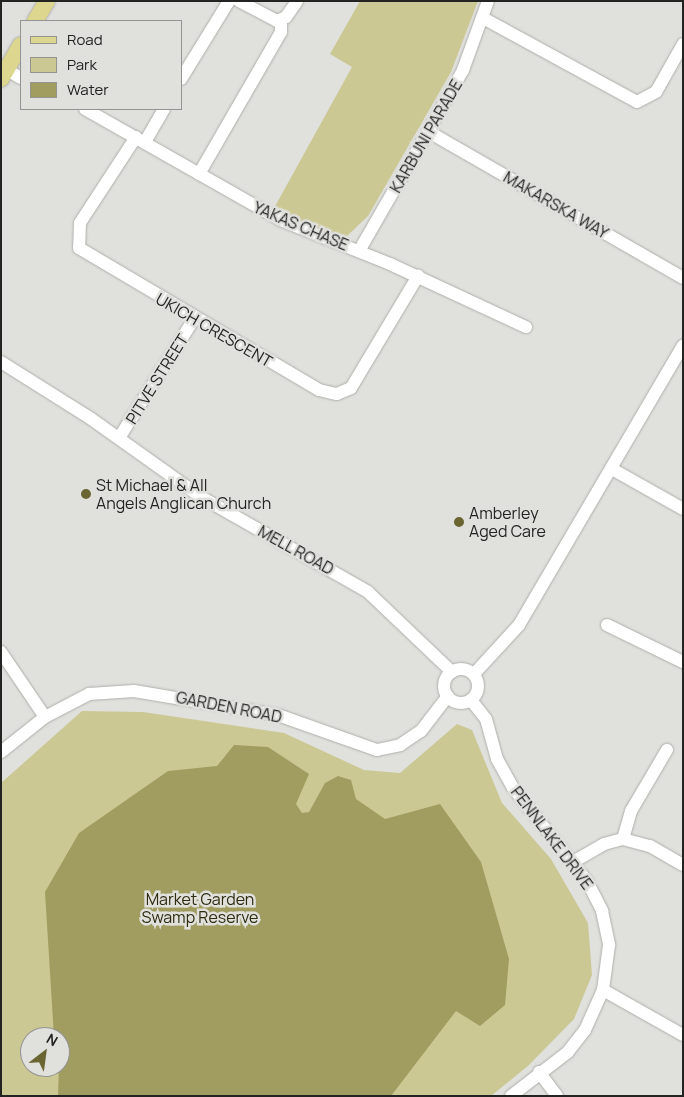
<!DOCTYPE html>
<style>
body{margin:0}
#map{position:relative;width:684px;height:1097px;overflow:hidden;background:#e0e0dd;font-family:Manrope,sans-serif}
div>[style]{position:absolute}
.green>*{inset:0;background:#ccc894}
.water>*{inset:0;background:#a19c60}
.roads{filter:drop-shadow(0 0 1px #aeaeab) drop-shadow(0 0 1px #aeaeab)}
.minor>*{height:12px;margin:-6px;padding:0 6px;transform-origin:6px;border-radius:6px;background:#fff}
.minor>.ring{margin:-6px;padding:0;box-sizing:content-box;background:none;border:12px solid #fff;border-radius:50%}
.major>*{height:16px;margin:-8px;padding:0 8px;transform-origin:8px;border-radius:8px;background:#ddd68e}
.dots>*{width:14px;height:14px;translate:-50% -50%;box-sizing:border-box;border:2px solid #e0e0dd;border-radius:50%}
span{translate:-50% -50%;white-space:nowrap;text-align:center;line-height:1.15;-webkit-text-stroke:5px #e0e0dd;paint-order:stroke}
.street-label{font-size:16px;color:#232322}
.poi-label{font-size:16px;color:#232322}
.left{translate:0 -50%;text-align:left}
.park-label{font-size:16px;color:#2e2b0f}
.frame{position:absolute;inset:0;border:2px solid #232322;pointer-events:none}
.legend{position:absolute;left:20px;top:20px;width:162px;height:90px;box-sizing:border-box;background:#e0e0dd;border:1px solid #949492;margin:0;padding:6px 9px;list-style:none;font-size:15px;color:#232322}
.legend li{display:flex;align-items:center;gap:10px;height:25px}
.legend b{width:25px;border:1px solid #949492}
.north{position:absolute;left:20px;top:1027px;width:50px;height:50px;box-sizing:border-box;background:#e0e0dd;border:1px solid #949492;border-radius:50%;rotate:30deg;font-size:14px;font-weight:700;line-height:20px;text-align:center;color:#232322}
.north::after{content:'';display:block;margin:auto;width:18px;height:22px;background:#6a6531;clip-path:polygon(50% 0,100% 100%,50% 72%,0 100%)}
</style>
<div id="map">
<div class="green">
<i style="clip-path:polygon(360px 1px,478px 1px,451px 72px,368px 216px,345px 238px,273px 210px,352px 67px,330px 54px)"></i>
<i style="clip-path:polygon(evenodd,82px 711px,143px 712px,284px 733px,364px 770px,400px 773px,457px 724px,472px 730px,502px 803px,551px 859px,588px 923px,592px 975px,574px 1019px,529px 1065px,491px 1096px,1px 1096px,1px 783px,82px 711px,30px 1037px,60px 1037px,60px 1067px,30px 1067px,30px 1037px)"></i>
</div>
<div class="water">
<i style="clip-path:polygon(234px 745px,268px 747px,309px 774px,296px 804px,302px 813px,309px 812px,325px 783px,338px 776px,351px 780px,356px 799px,385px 819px,440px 804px,481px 862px,509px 959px,505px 1005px,480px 1026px,456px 1011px,391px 1096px,58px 1096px,60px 1037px,54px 1037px,45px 892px,79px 833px,168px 771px,217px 766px)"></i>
</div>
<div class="roads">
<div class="minor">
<i style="left:239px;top:1px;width:43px;rotate:27.8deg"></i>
<i style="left:277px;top:21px;width:10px;rotate:-24deg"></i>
<i style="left:286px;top:17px;width:19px;rotate:-55deg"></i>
<i style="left:483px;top:18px;width:175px;rotate:28.6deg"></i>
<i style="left:637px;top:102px;width:21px;rotate:-28deg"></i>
<i style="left:656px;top:92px;width:55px;rotate:-60.6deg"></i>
<i style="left:7px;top:70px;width:16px;rotate:30deg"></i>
<i style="left:181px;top:79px;width:92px;rotate:-58.4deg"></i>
<i style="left:85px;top:109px;width:224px;rotate:29.6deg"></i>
<i style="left:280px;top:220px;width:118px;rotate:21.8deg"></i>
<i style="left:390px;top:264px;width:150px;rotate:24.9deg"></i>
<i style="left:429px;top:132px;width:293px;rotate:29.9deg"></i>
<i style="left:136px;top:137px;width:103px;rotate:123.1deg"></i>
<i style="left:80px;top:223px;width:25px;rotate:92deg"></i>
<i style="left:79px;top:248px;width:279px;rotate:30.6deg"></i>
<i style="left:319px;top:390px;width:18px;rotate:13deg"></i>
<i style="left:337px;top:394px;width:15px;rotate:-23deg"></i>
<i style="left:351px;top:388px;width:131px;rotate:-59.1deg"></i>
<i style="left:145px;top:142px;width:38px;rotate:-60deg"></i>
<i style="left:199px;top:174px;width:164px;rotate:-60deg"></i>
<i style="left:281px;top:32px;width:12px;rotate:-90deg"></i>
<i style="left:359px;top:251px;width:209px;rotate:-60.1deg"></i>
<i style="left:463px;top:70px;width:73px;rotate:-70.1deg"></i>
<i style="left:1px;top:362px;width:105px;rotate:32.2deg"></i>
<i style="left:90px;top:418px;width:136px;rotate:35.4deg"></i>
<i style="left:201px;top:497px;width:192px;rotate:29.6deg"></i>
<i style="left:368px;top:592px;width:116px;rotate:43.6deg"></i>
<i style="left:119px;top:438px;width:141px;rotate:-57.8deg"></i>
<i style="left:612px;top:469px;width:81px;rotate:29.4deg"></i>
<i style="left:607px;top:625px;width:85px;rotate:26deg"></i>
<i style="left:1px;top:652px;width:78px;rotate:55.9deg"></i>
<i class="ring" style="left:444px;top:669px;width:22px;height:22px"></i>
<i style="left:474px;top:674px;width:67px;rotate:-47.4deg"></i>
<i style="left:519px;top:625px;width:324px;rotate:-59.6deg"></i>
<i style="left:471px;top:700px;width:24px;rotate:52deg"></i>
<i style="left:486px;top:719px;width:41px;rotate:74.6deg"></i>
<i style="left:497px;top:759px;width:33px;rotate:61deg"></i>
<i style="left:513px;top:788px;width:119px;rotate:51.5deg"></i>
<i style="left:587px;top:881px;width:34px;rotate:63deg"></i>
<i style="left:602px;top:911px;width:35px;rotate:78deg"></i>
<i style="left:609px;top:945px;width:45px;rotate:97.6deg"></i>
<i style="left:603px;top:990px;width:44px;rotate:114.2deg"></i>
<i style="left:585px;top:1030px;width:28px;rotate:128deg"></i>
<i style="left:568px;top:1052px;width:72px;rotate:142.3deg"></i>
<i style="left:1px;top:752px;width:56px;rotate:-38.5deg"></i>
<i style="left:45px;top:717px;width:50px;rotate:-27.6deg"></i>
<i style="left:89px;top:694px;width:45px;rotate:-3.8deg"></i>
<i style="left:134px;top:691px;width:146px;rotate:9.5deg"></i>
<i style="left:278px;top:715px;width:105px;rotate:19.5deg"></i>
<i style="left:377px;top:750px;width:24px;rotate:-12deg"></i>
<i style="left:400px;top:745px;width:25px;rotate:-34deg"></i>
<i style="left:421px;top:731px;width:44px;rotate:-52.4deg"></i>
<i style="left:623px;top:839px;width:29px;rotate:-74deg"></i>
<i style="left:631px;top:811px;width:71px;rotate:-59.5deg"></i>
<i style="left:573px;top:862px;width:36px;rotate:-30deg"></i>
<i style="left:604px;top:844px;width:20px;rotate:-15deg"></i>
<i style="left:623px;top:839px;width:28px;rotate:15deg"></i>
<i style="left:650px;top:846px;width:38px;rotate:30deg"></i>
<i style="left:603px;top:990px;width:92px;rotate:29.4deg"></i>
<i style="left:539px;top:1072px;width:30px;rotate:53deg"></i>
</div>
<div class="major">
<i style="left:35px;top:21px;width:23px;rotate:-59deg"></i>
<i style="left:1px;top:79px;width:39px;rotate:-60deg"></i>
</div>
</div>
<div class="dots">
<i style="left:86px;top:494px;background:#6a6531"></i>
<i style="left:459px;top:522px;background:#6a6531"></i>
</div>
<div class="street-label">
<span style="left:426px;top:136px;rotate:-60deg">KARBUNI PARADE</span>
<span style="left:556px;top:205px;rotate:30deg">MAKARSKA WAY</span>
<span style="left:301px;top:226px;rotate:23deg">YAKAS CHASE</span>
<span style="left:214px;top:330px;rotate:30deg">UKICH CRESCENT</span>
<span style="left:157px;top:379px;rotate:-58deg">PITVE STREET</span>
<span style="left:296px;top:550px;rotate:29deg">MELL ROAD</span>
<span style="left:229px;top:707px;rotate:11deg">GARDEN ROAD</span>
<span style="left:552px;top:838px;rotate:53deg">PENNLAKE DRIVE</span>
</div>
<div class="poi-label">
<span class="left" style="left:96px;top:494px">St Michael &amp; All<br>Angels Anglican Church</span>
<span class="left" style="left:469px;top:522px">Amberley<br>Aged Care</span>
</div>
<div class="park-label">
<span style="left:200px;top:908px">Market Garden<br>Swamp Reserve</span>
</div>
<div class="frame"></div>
<ul class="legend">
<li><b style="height:6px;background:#ddd68e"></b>Road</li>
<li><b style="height:14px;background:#ccc894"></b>Park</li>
<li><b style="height:14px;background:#a19c60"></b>Water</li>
</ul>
<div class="north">N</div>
</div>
